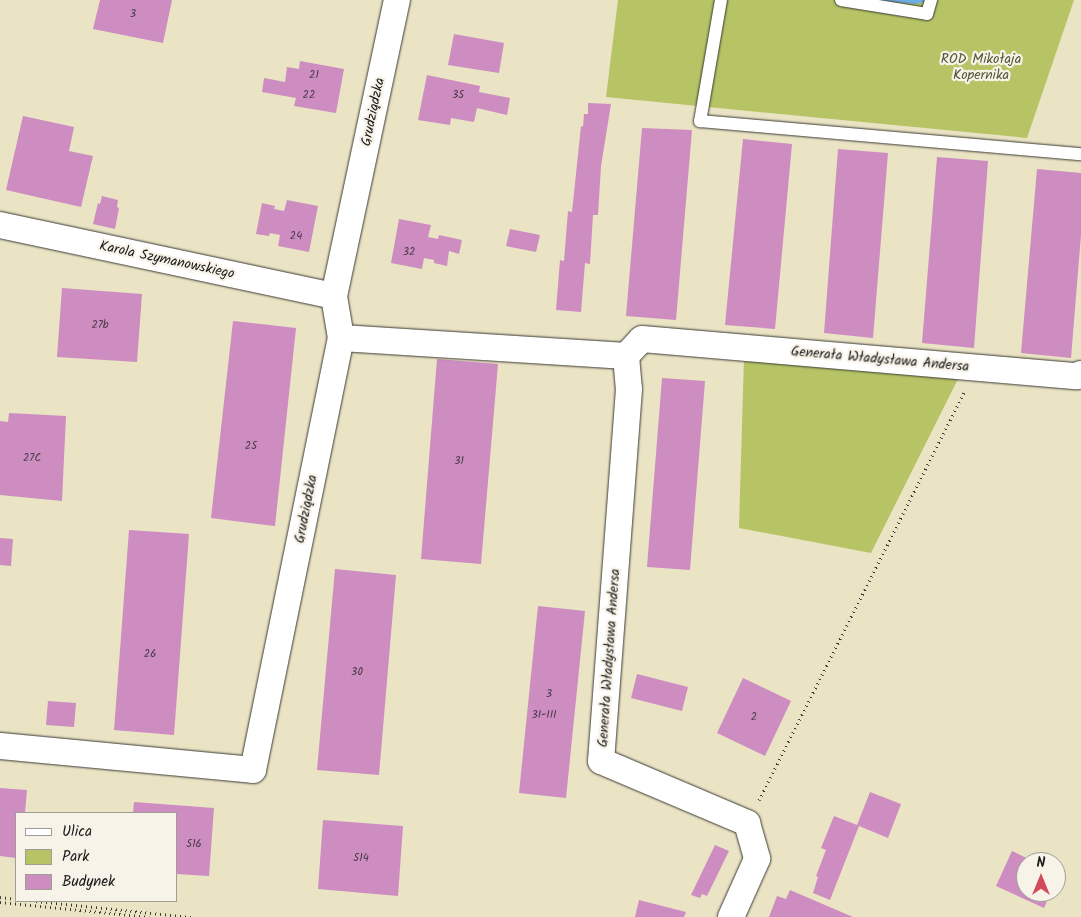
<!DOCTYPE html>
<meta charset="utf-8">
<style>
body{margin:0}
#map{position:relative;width:1081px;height:917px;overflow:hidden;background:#eae3c4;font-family:Kalam,sans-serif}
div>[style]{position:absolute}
.green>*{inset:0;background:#b6c466}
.water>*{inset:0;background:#6dafe2}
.building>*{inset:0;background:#cd8dc1}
.path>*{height:3px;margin-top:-1.5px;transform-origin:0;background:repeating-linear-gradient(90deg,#3b3a35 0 1px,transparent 0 5px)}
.roads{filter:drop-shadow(0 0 1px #3b3a35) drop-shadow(0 0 1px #3b3a35)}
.lane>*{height:12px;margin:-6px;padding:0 6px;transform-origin:6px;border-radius:6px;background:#fff}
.street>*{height:26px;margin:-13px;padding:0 13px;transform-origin:13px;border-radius:13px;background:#fff}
span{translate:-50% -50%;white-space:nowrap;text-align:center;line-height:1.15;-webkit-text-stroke:4.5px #f7f3e8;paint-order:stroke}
.number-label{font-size:11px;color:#483845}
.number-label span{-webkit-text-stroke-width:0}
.park-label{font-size:14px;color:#525736}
.street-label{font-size:14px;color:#1c1c1c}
.legend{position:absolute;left:15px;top:812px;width:162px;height:90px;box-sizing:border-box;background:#f7f3e8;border:1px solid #9f9d96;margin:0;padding:6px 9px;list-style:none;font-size:15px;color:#1c1c1c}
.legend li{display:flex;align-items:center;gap:10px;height:25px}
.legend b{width:25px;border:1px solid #9f9d96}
.north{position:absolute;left:1016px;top:852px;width:50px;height:50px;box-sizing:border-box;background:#f7f3e8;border:1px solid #9f9d96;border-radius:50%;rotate:0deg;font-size:14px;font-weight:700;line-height:20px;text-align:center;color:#1c1c1c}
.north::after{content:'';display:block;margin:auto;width:18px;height:22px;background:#d1495b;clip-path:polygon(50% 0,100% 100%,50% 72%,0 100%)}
</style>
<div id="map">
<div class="green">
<i style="clip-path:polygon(618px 0,1074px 0,1027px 138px,606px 97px)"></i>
<i style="clip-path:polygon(744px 358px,958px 379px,871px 553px,739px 528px)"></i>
</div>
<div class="water">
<i style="clip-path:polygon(874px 0,932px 0,916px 4px)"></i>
</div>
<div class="building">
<i style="clip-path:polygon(100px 0,172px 0,163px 43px,93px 29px)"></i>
<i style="clip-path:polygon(454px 34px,504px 43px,499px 73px,448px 65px)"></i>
<i style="clip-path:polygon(300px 61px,344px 69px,336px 113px,294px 106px,296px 98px,262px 92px,264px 78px,285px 82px,287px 67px,299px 69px)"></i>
<i style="clip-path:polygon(427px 75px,480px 86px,479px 92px,510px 98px,507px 115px,477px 108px,474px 122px,451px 118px,450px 125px,418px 120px)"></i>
<i style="clip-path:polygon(588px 103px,611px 104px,601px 166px,598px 215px,593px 215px,590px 264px,585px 263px,581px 312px,556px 310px,560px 260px,564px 261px,568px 211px,572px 212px,581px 126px,583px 127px,584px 114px,588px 114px)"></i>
<i style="clip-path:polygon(23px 116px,74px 127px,69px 151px,93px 156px,81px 207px,6px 190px)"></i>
<i style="clip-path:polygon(642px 128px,692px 130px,676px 320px,626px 316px)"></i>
<i style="clip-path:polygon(743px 139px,792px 144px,775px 329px,725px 325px)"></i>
<i style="clip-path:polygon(838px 149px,888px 153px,873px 338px,824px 333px)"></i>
<i style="clip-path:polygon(937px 157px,988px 161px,974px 348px,922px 343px)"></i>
<i style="clip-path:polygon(1037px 169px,1081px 173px,1081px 235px,1071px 358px,1021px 353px)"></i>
<i style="clip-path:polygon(102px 196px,118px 200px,117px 207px,119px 208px,115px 229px,93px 224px,98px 203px,100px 204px)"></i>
<i style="clip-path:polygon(287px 200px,318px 206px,309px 252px,278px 246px,280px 235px,270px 233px,269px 236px,256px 234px,262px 203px,275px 206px,274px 209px,284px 211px)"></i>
<i style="clip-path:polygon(399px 219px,431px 225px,428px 237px,438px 239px,439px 235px,462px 240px,459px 254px,449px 251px,447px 266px,434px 263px,434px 260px,424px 258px,422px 269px,391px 263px)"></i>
<i style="clip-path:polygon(510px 229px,540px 235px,536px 252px,506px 246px)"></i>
<i style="clip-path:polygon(62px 288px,142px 294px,137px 362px,57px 357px)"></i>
<i style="clip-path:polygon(233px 321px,296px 328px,275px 526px,211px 518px)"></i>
<i style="clip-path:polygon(437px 359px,498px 364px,481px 564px,421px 559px)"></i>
<i style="clip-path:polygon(662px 378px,705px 381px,690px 570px,647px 567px)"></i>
<i style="clip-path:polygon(9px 413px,66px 416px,62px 501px,0 495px,0 421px,8px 422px)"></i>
<i style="clip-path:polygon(129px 530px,189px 534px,174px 735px,114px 730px)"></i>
<i style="clip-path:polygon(0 538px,13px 539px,11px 566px,0 565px)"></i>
<i style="clip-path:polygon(335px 569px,396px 575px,379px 775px,317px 770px)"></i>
<i style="clip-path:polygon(538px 606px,585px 611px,566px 798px,519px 793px)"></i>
<i style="clip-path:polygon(637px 674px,688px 687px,682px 711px,631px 698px)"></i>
<i style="clip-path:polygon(743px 678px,791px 701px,765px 756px,717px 733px)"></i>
<i style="clip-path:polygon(48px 701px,76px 703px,74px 727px,46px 725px)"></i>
<i style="clip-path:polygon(0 788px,27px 790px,25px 813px,16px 813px,16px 858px,0 856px)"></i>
<i style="clip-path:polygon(870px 792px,901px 804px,888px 838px,859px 826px,830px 900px,813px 893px,818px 877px,816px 876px,826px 850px,821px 848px,834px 816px,857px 825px)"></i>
<i style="clip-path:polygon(134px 802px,214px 808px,209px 876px,176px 874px,176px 813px,133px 813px)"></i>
<i style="clip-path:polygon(323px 820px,403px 826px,398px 896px,318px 889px)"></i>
<i style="clip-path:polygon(715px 845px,729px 851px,707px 896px,702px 894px,700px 898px,691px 895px)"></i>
<i style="clip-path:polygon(1012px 851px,1035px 862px,1026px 862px,1026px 892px,1051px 892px,1044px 908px,996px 886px)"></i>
<i style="clip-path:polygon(790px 890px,853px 917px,769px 917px,777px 896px,786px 899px)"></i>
<i style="clip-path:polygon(639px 900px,686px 912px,684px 917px,635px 917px)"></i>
</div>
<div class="path">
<i style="left:759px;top:800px;width:456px;rotate:-63.3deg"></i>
<i style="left:0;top:897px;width:16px;rotate:7deg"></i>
<i style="left:36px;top:901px;width:157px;rotate:5.9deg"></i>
<i style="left:0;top:902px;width:150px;rotate:5.7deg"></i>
</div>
<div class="roads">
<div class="lane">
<i style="left:721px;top:0;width:123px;rotate:99.8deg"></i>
<i style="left:700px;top:121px;width:382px;rotate:5deg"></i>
<i style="left:841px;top:0;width:87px;rotate:9.2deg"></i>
<i style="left:927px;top:14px;width:15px;rotate:-74deg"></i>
</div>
<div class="street">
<i style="left:0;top:225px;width:341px;rotate:12deg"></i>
<i style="left:341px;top:338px;width:286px;rotate:3.6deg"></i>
<i style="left:626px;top:356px;width:33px;rotate:85deg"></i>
<i style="left:629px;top:389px;width:373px;rotate:94.3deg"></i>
<i style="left:601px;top:761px;width:159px;rotate:23deg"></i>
<i style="left:747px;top:823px;width:37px;rotate:74deg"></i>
<i style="left:757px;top:859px;width:64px;rotate:114.1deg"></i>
<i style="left:626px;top:356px;width:23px;rotate:-47deg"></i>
<i style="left:642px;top:339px;width:436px;rotate:4.9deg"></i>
<i style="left:1076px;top:376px;width:5px;rotate:-22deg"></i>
<i style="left:0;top:746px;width:254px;rotate:5.4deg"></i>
<i style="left:253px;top:770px;width:441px;rotate:-78.5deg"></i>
<i style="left:341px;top:338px;width:43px;rotate:-99.5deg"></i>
<i style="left:334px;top:296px;width:303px;rotate:-78deg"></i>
</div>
</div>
<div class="number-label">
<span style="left:133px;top:14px">3</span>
<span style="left:314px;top:75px">21</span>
<span style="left:309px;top:95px">22</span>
<span style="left:458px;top:95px">35</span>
<span style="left:296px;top:236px">24</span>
<span style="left:409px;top:252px">32</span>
<span style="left:100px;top:325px">27b</span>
<span style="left:251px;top:446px">25</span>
<span style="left:32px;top:458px">27C</span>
<span style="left:459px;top:461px">31</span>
<span style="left:150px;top:654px">26</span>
<span style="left:357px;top:672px">30</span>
<span style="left:549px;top:694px">3</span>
<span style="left:544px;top:715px">3I-III</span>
<span style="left:754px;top:717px">2</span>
<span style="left:194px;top:844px">516</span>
<span style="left:361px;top:858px">514</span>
</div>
<div class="park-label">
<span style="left:981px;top:67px">ROD Mikołaja<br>Kopernika</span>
</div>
<div class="street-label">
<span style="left:373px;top:112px;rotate:-78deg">Grudziądzka</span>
<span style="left:167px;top:260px;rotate:12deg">Karola Szymanowskiego</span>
<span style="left:880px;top:359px;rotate:5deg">Generała Władysława Andersa</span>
<span style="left:306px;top:509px;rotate:-79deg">Grudziądzka</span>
<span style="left:609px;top:658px;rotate:-86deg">Generała Władysława Andersa</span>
</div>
<ul class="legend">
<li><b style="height:6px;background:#fff"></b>Ulica</li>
<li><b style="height:14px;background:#b6c466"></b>Park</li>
<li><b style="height:14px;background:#cd8dc1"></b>Budynek</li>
</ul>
<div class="north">N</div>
</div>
